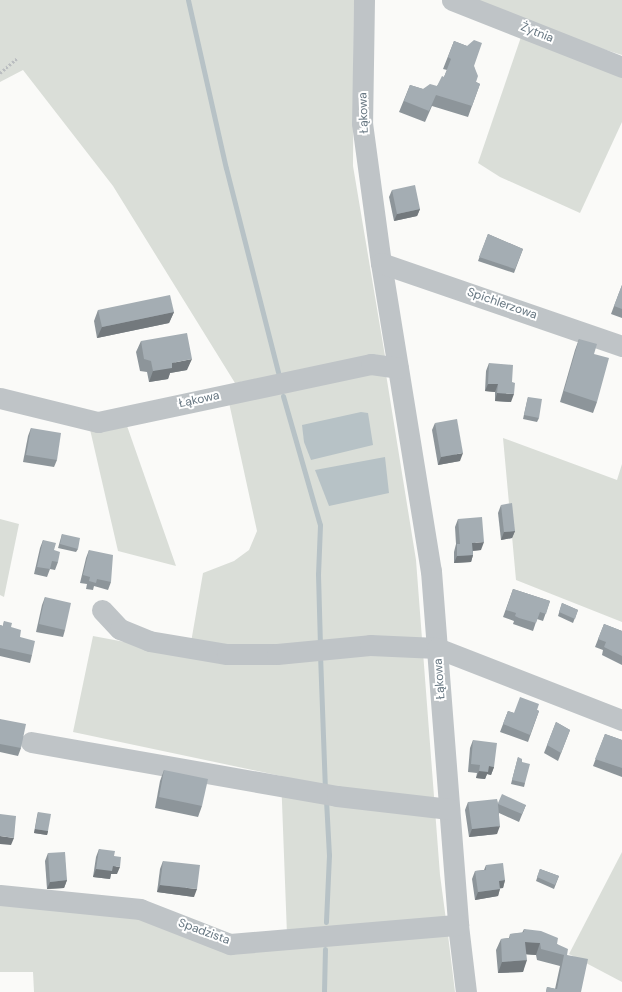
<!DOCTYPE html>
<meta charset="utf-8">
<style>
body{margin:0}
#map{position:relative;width:622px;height:992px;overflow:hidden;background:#fafaf8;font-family:"DM Sans",sans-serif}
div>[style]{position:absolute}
.green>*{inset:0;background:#daded8}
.water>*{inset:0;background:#b7c2c6}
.stream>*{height:5px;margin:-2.5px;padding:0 2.5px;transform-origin:2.5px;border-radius:2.5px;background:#b7c2c6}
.path>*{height:2.5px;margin-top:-1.25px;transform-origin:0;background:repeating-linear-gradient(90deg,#babdc0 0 2px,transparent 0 4px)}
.minor>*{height:21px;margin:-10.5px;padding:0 10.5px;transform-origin:10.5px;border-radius:10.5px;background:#bfc4c7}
.wall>*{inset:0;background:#8d959a}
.shaded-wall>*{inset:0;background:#73797d}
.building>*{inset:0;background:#a4adb3}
span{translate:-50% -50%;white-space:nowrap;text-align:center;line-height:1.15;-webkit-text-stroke:4px #fff;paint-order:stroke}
.street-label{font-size:12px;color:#667681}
</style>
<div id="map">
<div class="green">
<i style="clip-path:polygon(0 0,354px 0,353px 166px,385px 356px,235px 383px,113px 186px,23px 70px,0 82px)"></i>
<i style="clip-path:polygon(478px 0,622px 0,622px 55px,475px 9px)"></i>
<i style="clip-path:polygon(521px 37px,622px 76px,622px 122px,580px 213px,500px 177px,478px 163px)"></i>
<i style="clip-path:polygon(378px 365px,386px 374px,416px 560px,440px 875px,446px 920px,287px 935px,281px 776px,73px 732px,93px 636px,189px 654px,203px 573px,234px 561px,249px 550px,257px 531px,228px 398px)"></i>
<i style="clip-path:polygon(126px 423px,176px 566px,118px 551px,89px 425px)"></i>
<i style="clip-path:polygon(503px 438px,617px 480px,622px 464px,622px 622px,516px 580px)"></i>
<i style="clip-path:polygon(0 519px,19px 524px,4px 597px,0 595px)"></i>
<i style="clip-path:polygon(622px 852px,622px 982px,569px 954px)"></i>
<i style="clip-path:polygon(0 902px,131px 916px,228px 952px,448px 935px,455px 992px,34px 992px,33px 972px,0 972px)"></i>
</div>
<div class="water">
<i style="clip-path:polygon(361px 412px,368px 413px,373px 445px,311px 460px,304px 442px,302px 425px)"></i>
<i style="clip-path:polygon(385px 457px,389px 493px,329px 506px,315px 470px)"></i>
</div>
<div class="stream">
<i style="left:188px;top:0;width:172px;rotate:77.3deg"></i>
<i style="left:226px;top:168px;width:211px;rotate:75.7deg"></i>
<i style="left:283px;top:396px;width:134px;rotate:74deg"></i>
<i style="left:320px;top:525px;width:49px;rotate:92.3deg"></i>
<i style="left:318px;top:574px;width:72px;rotate:88.4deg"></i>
<i style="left:320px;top:654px;width:136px;rotate:87.9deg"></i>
<i style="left:326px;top:800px;width:55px;rotate:86.9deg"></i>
<i style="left:329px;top:855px;width:67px;rotate:92.6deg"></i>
<i style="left:324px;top:992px;width:43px;rotate:-88.7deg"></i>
</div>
<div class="path">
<i style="left:0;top:73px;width:23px;rotate:-41deg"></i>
</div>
<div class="minor">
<i style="left:364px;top:0;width:123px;rotate:90.9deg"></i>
<i style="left:362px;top:123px;width:141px;rotate:82.3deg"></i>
<i style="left:381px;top:263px;width:312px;rotate:80.8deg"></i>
<i style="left:431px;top:571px;width:355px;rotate:85.6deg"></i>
<i style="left:458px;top:925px;width:67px;rotate:83.2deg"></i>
<i style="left:452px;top:0;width:183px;rotate:21.5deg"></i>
<i style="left:381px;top:263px;width:255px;rotate:19deg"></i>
<i style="left:0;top:398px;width:101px;rotate:13.8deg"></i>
<i style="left:98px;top:422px;width:279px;rotate:-12deg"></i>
<i style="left:371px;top:364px;width:27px;rotate:8deg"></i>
<i style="left:102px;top:610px;width:26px;rotate:47deg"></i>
<i style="left:120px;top:629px;width:31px;rotate:22deg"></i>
<i style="left:149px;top:641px;width:79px;rotate:9.5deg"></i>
<i style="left:227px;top:654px;width:50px"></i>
<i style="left:277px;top:654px;width:93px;rotate:-5.5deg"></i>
<i style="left:370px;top:645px;width:67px;rotate:2.6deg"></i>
<i style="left:437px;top:648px;width:199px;rotate:21.3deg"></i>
<i style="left:31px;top:742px;width:311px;rotate:10deg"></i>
<i style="left:337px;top:796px;width:113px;rotate:6.6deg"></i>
<i style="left:0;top:895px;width:141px;rotate:5.7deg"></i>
<i style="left:140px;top:909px;width:97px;rotate:21.3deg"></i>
<i style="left:230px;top:944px;width:229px;rotate:-4.8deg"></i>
</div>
<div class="wall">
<i style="clip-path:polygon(454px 41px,467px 46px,474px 66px,476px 82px,480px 84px,468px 117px,432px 106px,425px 122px,399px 112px,410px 85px,423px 89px,437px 86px,444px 77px,447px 70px,443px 69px)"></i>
<i style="clip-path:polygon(392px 190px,420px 209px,417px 216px,394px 221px,389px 197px)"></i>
<i style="clip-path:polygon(488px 234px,523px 249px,514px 273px,478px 261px)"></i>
<i style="clip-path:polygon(622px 285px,622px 318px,611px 314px)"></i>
<i style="clip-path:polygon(98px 310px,174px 312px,169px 323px,97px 338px,94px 321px)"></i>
<i style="clip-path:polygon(579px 339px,597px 402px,593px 413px,560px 402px,575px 350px)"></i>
<i style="clip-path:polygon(141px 341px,187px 370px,170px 373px,168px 379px,149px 382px,147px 372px,140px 371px,136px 352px)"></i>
<i style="clip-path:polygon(489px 363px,511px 402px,495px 401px,495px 392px,485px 391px,486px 371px)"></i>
<i style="clip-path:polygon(528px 397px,539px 418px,537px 422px,523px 419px,527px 401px)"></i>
<i style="clip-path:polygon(435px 423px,460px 461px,438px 465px,432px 430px)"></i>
<i style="clip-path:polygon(31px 428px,57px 460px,54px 467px,23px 462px,28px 436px)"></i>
<i style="clip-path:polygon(501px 505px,515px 531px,512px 538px,501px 540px,498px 513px)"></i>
<i style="clip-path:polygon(458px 519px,481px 550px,473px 551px,473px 555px,471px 562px,454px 563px,454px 552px,456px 544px,455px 527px)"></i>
<i style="clip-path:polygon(62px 534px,78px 549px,76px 552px,58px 548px)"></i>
<i style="clip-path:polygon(43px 540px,54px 550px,58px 562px,55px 570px,50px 569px,47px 577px,34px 574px,40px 548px)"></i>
<i style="clip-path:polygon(89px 550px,111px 582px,108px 590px,94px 586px,93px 590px,86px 589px,87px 584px,80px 583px,86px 558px)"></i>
<i style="clip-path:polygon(513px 589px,550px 601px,543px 621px,537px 619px,533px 631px,516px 625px,513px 624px,514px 621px,503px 617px)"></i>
<i style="clip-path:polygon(45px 597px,65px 630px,63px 637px,36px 632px,42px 605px)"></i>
<i style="clip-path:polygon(562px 603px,578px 610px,573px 623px,558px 616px)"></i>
<i style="clip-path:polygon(4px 621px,20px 637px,32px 655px,30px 663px,0 656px,0 625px,3px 626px)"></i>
<i style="clip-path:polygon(604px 624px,622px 631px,622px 665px,602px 655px,603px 650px,595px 647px)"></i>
<i style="clip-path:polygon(537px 710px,539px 711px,528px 742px,500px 732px,508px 711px,514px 713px)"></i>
<i style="clip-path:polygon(0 719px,21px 748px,18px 756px,0 752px)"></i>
<i style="clip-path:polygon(556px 722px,570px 730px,558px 761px,544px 753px)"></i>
<i style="clip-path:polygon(605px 734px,622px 740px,622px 777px,593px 766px)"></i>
<i style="clip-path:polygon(473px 740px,494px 767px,491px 775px,487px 774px,485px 779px,476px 778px,477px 773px,468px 772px,470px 748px)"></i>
<i style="clip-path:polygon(518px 757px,522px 762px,525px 783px,524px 787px,511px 784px)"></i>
<i style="clip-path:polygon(164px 770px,202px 806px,198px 817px,155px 808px,160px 781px)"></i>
<i style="clip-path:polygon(468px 802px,498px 803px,526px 805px,519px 822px,499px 813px,497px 834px,469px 837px,465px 810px)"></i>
<i style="clip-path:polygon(38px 812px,48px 831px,47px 835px,34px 833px,37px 816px)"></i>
<i style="clip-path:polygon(99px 849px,114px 856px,117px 874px,111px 874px,110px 879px,93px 877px,96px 857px)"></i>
<i style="clip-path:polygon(48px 853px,67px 880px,64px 888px,47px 889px,45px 861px)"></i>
<i style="clip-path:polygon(163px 861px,194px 897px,157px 892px,160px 869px)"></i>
<i style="clip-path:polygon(486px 865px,505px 880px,503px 888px,500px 888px,498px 896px,475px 900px,472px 879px,475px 871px,484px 870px)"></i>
<i style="clip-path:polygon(540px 869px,559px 876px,554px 889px,536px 881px)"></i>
<i style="clip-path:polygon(524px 929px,557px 944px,567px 955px,581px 992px,546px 992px,547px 987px,555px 989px,560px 966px,537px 960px,536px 955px,526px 954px,523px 972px,498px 973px,496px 950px,501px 939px,509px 938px,510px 934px,522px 933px)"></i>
</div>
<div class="shaded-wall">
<i style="clip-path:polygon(420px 209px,417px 216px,394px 221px,397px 214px)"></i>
<i style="clip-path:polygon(174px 312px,169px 323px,97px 338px,102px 327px)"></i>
<i style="clip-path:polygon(192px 359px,187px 370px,170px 373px,168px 379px,149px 382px,153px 371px,172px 363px)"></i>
<i style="clip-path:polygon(488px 384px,498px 384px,495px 392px,485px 391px)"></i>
<i style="clip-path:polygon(497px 393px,514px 394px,511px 402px,495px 401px)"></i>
<i style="clip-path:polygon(463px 453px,460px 461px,438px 465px,441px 457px)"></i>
<i style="clip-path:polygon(515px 531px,512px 538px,501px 540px,504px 532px)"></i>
<i style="clip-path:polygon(484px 542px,481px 550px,470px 551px,472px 543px)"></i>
<i style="clip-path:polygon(473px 555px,471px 562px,454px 563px,457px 556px)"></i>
<i style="clip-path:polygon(489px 766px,494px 767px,491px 775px,487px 774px,485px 779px,476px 778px,479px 771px)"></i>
<i style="clip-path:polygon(500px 826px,497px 834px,469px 837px,472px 829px)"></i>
<i style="clip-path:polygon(35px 829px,48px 831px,47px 835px,34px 833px)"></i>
<i style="clip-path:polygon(0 836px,14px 838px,11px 845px,0 844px)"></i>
<i style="clip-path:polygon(113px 866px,120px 867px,117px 874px,111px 874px,110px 879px,93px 877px,96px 869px)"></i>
<i style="clip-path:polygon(67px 880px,64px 888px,47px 889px,50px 882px)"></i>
<i style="clip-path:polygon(505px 880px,503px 888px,497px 889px,499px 881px)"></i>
<i style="clip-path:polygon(160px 885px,197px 889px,194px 897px,157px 892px)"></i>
<i style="clip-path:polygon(500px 889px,498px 896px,475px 900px,478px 892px)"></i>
<i style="clip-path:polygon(525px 942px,540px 943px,536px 955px,521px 954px)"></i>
<i style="clip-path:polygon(527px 960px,523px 972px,498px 973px,502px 962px)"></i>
</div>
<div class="building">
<i style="clip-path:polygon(474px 40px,482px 43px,474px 66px,478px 76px,476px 82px,480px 84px,472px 106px,436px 95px,429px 111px,404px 101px,410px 85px,423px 89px,430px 84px,437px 86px,442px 76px,444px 77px,451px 59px,448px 57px,454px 41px,467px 46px)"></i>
<i style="clip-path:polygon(415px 185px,420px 209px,397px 214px,392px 190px)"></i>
<i style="clip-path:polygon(488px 234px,523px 249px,515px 269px,479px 257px)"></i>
<i style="clip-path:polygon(622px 285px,622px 309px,614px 306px)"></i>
<i style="clip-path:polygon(170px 295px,174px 312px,102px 327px,98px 310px)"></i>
<i style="clip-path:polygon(187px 333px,192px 359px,172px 363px,172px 368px,153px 371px,151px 361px,144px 359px,141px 341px)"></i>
<i style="clip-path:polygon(579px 339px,597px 344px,594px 354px,609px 358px,597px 402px,564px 391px)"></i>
<i style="clip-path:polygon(489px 363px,513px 365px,512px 382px,515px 383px,514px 394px,497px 393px,498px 384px,488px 384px)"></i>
<i style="clip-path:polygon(528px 397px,542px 399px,539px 418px,524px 415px)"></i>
<i style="clip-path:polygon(457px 419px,463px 453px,441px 457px,435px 423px)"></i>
<i style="clip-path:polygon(31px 428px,61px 433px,57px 460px,26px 455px)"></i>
<i style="clip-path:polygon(512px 503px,515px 531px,504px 532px,501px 505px)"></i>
<i style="clip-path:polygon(482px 517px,484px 542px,472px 543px,473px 555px,457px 556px,457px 544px,460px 544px,458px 519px)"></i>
<i style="clip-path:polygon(62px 534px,80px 538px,78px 549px,60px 544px)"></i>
<i style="clip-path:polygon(43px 540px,56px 543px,54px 550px,60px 552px,58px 562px,52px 561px,50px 569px,37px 567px)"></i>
<i style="clip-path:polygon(89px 550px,113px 555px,111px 582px,97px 579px,96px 583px,89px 581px,90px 577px,83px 575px)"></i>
<i style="clip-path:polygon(513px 589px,550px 601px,546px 614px,540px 612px,536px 623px,519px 618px,515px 616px,516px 613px,506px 610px)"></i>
<i style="clip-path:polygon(45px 597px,71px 603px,65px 630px,39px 624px)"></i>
<i style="clip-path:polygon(562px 603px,578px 610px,575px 619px,559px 612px)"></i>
<i style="clip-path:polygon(4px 621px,12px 623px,11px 627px,21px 630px,20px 637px,35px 641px,32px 655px,0 648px,0 625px,3px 626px)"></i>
<i style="clip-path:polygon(604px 624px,622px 631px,622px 656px,604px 647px,606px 642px,598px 639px)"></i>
<i style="clip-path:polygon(520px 697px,539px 704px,537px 710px,539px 711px,530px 735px,503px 724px,508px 711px,514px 713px)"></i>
<i style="clip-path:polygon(0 719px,26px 724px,21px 748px,0 744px)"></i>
<i style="clip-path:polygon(556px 722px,570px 730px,561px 753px,547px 745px)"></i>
<i style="clip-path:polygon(605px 734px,622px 740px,622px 768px,595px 759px)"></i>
<i style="clip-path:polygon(473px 740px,497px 743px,494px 767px,489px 766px,488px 772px,479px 771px,480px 765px,471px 764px)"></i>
<i style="clip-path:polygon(518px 757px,522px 759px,522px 762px,530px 764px,525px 783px,512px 780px)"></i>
<i style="clip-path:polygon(164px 770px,208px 779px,202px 806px,159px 797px)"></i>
<i style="clip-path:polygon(502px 794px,526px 805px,522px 814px,498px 804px,500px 826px,472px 829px,468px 802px,497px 799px,498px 803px)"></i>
<i style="clip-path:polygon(38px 812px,51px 814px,48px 831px,35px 829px)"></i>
<i style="clip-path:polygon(0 814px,16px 816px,14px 838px,0 836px)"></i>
<i style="clip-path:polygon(99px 849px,115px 851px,114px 856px,121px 857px,120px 867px,113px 866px,112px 871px,96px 869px)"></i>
<i style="clip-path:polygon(65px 852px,67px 880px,50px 882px,48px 853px)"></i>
<i style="clip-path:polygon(163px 861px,200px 865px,197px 889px,160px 885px)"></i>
<i style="clip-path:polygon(503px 863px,505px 880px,499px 881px,500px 889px,478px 892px,475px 871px,486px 870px,486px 865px)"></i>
<i style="clip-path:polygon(540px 869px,559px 876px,555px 885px,537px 877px)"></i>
<i style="clip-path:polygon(524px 929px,541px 931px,558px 938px,557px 944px,568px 949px,567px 955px,588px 959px,581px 992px,546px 992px,547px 987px,557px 989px,564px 955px,541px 949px,540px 943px,525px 942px,527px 960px,502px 962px,501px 939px,510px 938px,510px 934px,524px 932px)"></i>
</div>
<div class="street-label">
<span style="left:537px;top:33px;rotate:22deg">Żytnia</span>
<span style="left:364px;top:113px;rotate:-92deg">Łąkowa</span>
<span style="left:502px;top:304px;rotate:19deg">Spichlerzowa</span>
<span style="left:199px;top:400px;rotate:-12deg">Łąkowa</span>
<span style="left:440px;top:679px;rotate:-94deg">Łąkowa</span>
<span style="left:204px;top:932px;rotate:20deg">Spadzista</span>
</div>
</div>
